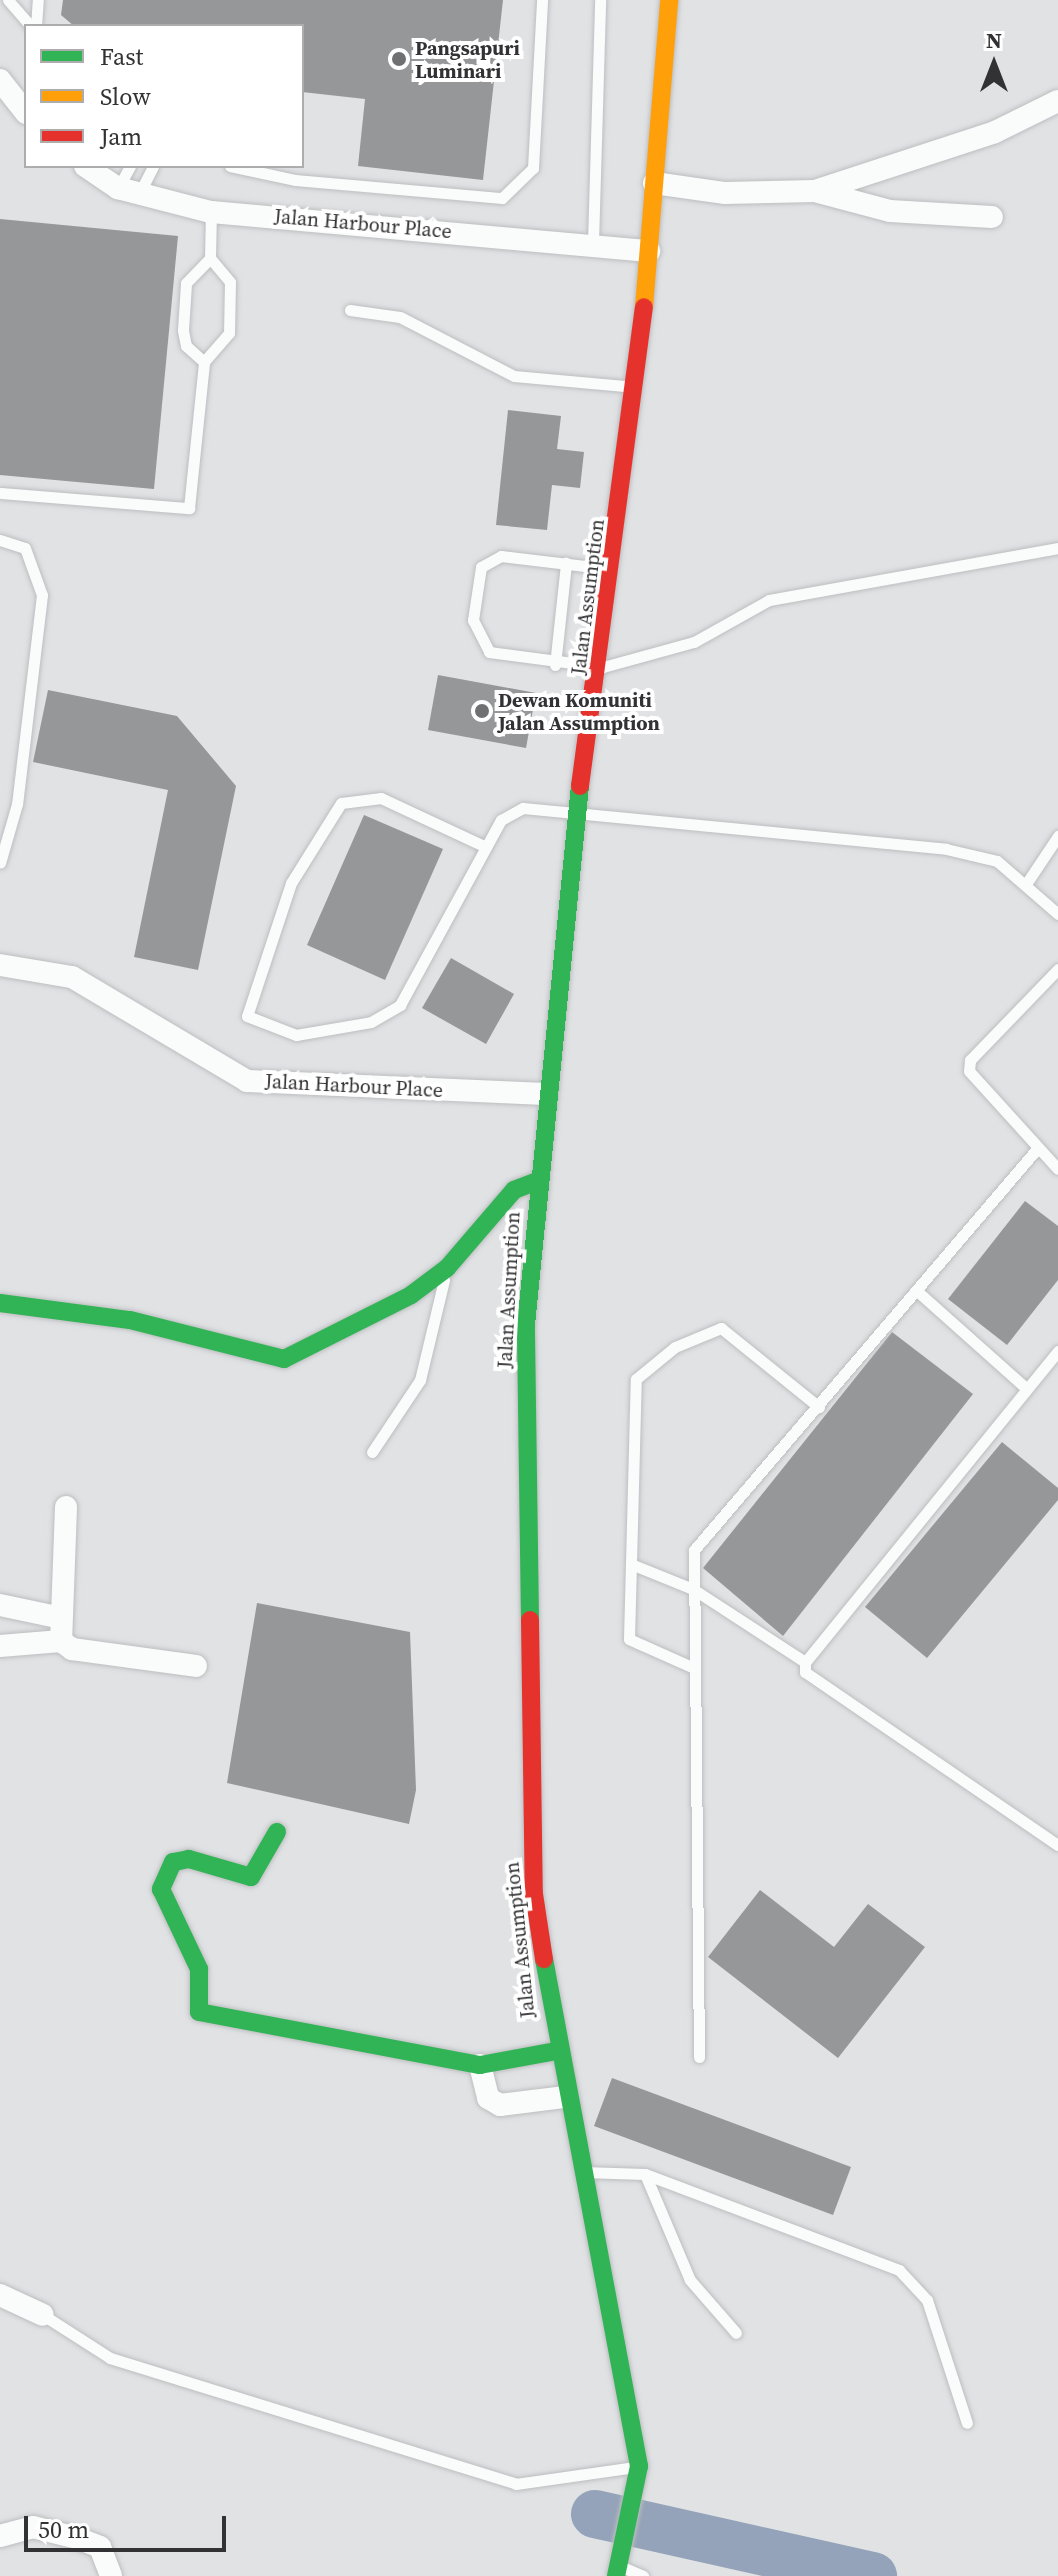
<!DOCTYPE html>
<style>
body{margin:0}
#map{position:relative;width:1058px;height:2576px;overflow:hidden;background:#e0e2e4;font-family:"Source Serif 4",serif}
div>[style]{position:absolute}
.river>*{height:48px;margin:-24px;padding:0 24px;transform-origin:24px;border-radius:24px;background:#94a3b9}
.building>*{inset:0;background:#969799}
.roads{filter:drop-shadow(0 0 2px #bdbec0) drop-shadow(0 0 2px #bdbec0)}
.lane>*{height:11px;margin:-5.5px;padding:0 5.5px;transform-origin:5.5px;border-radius:5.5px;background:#fafbfb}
.street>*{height:22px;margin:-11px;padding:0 11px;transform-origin:11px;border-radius:11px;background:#fafbfb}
.fast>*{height:18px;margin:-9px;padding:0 9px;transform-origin:9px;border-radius:9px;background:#30b455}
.slow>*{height:18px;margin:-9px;padding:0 9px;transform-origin:9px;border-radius:9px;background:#ff9f0a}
.jam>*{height:18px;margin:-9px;padding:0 9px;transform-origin:9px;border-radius:9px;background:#e5322d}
.dots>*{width:22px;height:22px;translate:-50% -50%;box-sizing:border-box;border:4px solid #fff;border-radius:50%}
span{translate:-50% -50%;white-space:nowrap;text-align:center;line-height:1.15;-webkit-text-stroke:8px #fff;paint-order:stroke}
.poi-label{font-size:20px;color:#323234;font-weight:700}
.left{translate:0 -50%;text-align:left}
.street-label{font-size:20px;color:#323234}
.legend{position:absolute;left:24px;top:24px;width:280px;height:144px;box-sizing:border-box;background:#fff;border:2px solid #adadae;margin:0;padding:10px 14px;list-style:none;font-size:24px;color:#323234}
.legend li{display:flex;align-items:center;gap:16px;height:40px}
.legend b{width:40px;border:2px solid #adadae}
.north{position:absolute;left:954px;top:24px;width:80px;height:80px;-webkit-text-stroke:6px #fff;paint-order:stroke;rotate:0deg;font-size:22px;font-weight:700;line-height:32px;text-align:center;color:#323234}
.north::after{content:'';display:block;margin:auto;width:28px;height:36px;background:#323234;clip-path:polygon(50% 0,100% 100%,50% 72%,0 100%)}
.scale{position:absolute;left:24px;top:2516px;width:202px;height:36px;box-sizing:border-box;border:4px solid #323234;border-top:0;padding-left:10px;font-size:24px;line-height:28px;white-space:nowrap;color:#323234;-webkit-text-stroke:6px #fff;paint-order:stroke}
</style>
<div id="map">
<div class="river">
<i style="left:595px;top:2514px;width:285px;rotate:12.6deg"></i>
</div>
<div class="building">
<i style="clip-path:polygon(63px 0,503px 0,483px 180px,358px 166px,365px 99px,302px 92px,302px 26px,74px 26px,61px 15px)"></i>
<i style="clip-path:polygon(0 219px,178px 236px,154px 489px,0 475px)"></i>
<i style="clip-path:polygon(508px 410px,561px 416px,557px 449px,584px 452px,580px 488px,552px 485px,547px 530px,496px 525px)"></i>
<i style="clip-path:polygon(438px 675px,536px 693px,526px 748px,428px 730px)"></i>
<i style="clip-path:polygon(48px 690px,177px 716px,236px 786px,198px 970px,134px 957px,168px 790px,33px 762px)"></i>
<i style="clip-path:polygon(364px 815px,443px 849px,385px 980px,307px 945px)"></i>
<i style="clip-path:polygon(451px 958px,514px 994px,486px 1044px,422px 1008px)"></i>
<i style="clip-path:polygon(1025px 1201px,1058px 1226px,1058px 1280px,1007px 1345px,948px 1299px)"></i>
<i style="clip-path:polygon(892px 1332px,973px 1394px,783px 1636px,703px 1568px)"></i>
<i style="clip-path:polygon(1002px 1442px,1058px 1488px,1058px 1500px,927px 1658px,865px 1607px)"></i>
<i style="clip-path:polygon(257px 1603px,410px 1632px,416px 1790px,409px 1824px,227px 1783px)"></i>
<i style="clip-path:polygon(760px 1890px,834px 1947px,868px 1904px,925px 1947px,838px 2058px,708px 1957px)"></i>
<i style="clip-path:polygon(612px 2078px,851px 2167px,833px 2215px,594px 2126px)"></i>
</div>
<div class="roads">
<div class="lane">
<i style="left:8px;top:0;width:35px;rotate:49deg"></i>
<i style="left:36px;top:26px;width:26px;rotate:-86deg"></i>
<i style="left:230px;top:166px;width:66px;rotate:12.2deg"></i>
<i style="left:295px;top:180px;width:208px;rotate:5deg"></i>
<i style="left:502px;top:198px;width:43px;rotate:-44.1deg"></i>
<i style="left:533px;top:168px;width:168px;rotate:-86.9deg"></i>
<i style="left:118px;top:188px;width:25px;rotate:-61deg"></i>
<i style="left:140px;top:192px;width:29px;rotate:-63deg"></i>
<i style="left:593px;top:242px;width:242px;rotate:-88.3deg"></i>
<i style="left:210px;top:258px;width:31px;rotate:50deg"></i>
<i style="left:230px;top:282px;width:51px;rotate:91.1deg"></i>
<i style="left:229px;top:333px;width:38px;rotate:131deg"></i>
<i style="left:204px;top:362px;width:24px;rotate:-138deg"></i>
<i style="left:186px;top:346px;width:16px;rotate:-101deg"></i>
<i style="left:183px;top:330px;width:47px;rotate:-86.3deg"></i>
<i style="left:186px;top:283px;width:35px;rotate:-46deg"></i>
<i style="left:210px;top:258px;width:46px;rotate:-88.8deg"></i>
<i style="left:350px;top:310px;width:50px;rotate:8deg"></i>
<i style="left:400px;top:317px;width:128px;rotate:27.4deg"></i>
<i style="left:514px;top:376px;width:122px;rotate:5.2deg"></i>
<i style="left:1px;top:493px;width:189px;rotate:4.6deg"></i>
<i style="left:189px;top:508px;width:147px;rotate:-84.1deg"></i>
<i style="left:0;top:540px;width:26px;rotate:18deg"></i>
<i style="left:25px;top:548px;width:50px;rotate:70.1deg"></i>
<i style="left:42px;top:595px;width:210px;rotate:96.8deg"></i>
<i style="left:17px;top:804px;width:61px;rotate:106.1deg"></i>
<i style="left:610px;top:569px;width:110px;rotate:-173.2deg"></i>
<i style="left:501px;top:556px;width:23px;rotate:151deg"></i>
<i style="left:481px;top:567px;width:54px;rotate:98.6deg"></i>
<i style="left:473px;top:620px;width:36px;rotate:63deg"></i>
<i style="left:489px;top:652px;width:115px;rotate:7.5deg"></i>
<i style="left:603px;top:667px;width:94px;rotate:-15.4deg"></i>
<i style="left:694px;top:642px;width:86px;rotate:-29.2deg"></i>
<i style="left:769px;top:600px;width:294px;rotate:-10.2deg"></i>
<i style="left:555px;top:665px;width:103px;rotate:-83.8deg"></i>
<i style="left:486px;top:847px;width:116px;rotate:-155deg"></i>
<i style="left:381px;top:798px;width:40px;rotate:172.9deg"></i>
<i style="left:341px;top:803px;width:94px;rotate:122deg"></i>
<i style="left:291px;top:883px;width:140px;rotate:108.3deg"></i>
<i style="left:247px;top:1016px;width:53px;rotate:21.2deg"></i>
<i style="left:296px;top:1035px;width:76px;rotate:-9.8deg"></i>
<i style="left:371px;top:1022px;width:34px;rotate:-30deg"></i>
<i style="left:400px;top:1005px;width:211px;rotate:-61.4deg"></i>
<i style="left:501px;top:820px;width:25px;rotate:-29deg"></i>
<i style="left:523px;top:808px;width:425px;rotate:5.5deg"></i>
<i style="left:946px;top:849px;width:52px;rotate:13.2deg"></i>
<i style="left:997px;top:861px;width:81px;rotate:41deg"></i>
<i style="left:1026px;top:884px;width:58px;rotate:-56.3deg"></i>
<i style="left:1058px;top:969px;width:127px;rotate:134deg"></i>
<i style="left:970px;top:1060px;width:11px;rotate:95deg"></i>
<i style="left:969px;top:1071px;width:132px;rotate:47.8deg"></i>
<i style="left:917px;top:1291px;width:146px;rotate:41.7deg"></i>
<i style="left:1058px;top:1351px;width:401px;rotate:129.1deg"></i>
<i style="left:805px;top:1662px;width:10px;rotate:90deg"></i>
<i style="left:805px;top:1672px;width:306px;rotate:34.4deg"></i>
<i style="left:372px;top:1452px;width:87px;rotate:-56.3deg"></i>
<i style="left:420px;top:1380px;width:103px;rotate:-76.5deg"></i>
<i style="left:631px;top:1564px;width:67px;rotate:22deg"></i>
<i style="left:693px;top:1589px;width:134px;rotate:33.1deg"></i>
<i style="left:694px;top:1668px;width:71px;rotate:-156deg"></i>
<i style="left:629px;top:1639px;width:260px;rotate:-88.5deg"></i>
<i style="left:636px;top:1379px;width:50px;rotate:-39.4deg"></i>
<i style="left:675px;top:1347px;width:50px;rotate:-22.4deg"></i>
<i style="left:721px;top:1328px;width:126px;rotate:38.9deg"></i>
<i style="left:699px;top:2057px;width:507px;rotate:-90.57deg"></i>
<i style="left:694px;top:1550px;width:526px;rotate:-49.47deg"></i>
<i style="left:583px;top:2172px;width:62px;rotate:1.8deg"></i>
<i style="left:645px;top:2174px;width:272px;rotate:20.7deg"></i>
<i style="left:899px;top:2270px;width:41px;rotate:47deg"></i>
<i style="left:927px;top:2300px;width:129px;rotate:72deg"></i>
<i style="left:645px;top:2174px;width:115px;rotate:67deg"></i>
<i style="left:690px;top:2280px;width:70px;rotate:49deg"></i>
<i style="left:43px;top:2315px;width:80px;rotate:32.7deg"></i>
<i style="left:110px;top:2358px;width:425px;rotate:17.2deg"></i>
<i style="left:516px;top:2484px;width:120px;rotate:-8.1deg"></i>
<i style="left:622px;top:2567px;width:23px;rotate:23deg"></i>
</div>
<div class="street">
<i style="left:0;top:80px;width:42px;rotate:51.8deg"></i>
<i style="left:85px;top:166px;width:40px;rotate:34deg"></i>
<i style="left:118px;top:188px;width:96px;rotate:14.5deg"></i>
<i style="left:211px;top:212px;width:440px;rotate:5.1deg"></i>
<i style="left:654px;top:183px;width:72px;rotate:8deg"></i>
<i style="left:725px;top:193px;width:90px;rotate:-1.3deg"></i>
<i style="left:815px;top:191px;width:189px;rotate:-18.1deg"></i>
<i style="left:995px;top:132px;width:70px;rotate:-26.2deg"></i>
<i style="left:815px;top:191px;width:78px;rotate:14.9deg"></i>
<i style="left:890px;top:211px;width:102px;rotate:3.4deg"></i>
<i style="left:0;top:965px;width:73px;rotate:9.5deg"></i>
<i style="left:72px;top:977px;width:204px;rotate:30.7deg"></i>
<i style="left:247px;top:1081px;width:299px;rotate:2.5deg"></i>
<i style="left:66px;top:1507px;width:134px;rotate:92.1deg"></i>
<i style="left:61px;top:1641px;width:14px;rotate:36deg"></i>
<i style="left:72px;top:1649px;width:125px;rotate:7.8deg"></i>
<i style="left:0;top:1605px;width:58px;rotate:11.9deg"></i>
<i style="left:0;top:1646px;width:61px;rotate:-4.7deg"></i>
<i style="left:480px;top:2065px;width:34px;rotate:76deg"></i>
<i style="left:488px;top:2098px;width:14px;rotate:30deg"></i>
<i style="left:500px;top:2105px;width:64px;rotate:-7.1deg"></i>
<i style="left:0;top:2295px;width:47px;rotate:24.9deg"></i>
<i style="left:0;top:2536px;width:34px;rotate:-15deg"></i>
<i style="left:33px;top:2527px;width:45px;rotate:14deg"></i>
<i style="left:77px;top:2538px;width:25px;rotate:21deg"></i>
<i style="left:100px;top:2547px;width:31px;rotate:69deg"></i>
</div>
<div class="fast">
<i style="left:0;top:1303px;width:131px;rotate:7.5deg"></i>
<i style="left:130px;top:1320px;width:159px;rotate:14.2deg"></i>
<i style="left:284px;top:1359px;width:142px;rotate:-26.7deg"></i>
<i style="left:411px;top:1295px;width:45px;rotate:-36.9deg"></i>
<i style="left:447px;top:1268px;width:103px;rotate:-49.3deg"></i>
<i style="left:514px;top:1190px;width:26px;rotate:-21deg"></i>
<i style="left:530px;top:1620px;width:295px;rotate:-90.8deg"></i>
<i style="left:526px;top:1325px;width:542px;rotate:-84.28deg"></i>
<i style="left:277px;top:1832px;width:52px;rotate:120deg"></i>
<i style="left:251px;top:1877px;width:65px;rotate:-163.8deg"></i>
<i style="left:189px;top:1859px;width:16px;rotate:169deg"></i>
<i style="left:173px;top:1862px;width:30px;rotate:114deg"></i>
<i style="left:161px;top:1889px;width:89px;rotate:64.6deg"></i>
<i style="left:199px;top:1969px;width:43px;rotate:90deg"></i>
<i style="left:199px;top:2012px;width:286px;rotate:10.7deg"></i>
<i style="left:480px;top:2065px;width:77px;rotate:-10.4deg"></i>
<i style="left:544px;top:1959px;width:516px;rotate:79.39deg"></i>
<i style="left:639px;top:2466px;width:112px;rotate:101.8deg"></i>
</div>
<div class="slow">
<i style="left:644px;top:307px;width:308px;rotate:-85.3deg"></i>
</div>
<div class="jam">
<i style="left:580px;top:786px;width:483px;rotate:-82.4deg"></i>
<i style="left:530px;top:1620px;width:274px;rotate:89.2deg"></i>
<i style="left:534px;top:1894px;width:66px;rotate:81.3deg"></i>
</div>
</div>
<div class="dots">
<i style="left:399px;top:59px;background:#6f7072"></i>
<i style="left:482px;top:711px;background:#6f7072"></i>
</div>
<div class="poi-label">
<span class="left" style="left:415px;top:60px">Pangsapuri<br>Luminari</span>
<span class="left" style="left:498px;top:712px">Dewan Komuniti<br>Jalan Assumption</span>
</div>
<div class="street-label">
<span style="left:363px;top:224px;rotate:5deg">Jalan Harbour Place</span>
<span style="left:588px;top:597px;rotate:-83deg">Jalan Assumption</span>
<span style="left:354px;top:1086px;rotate:3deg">Jalan Harbour Place</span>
<span style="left:509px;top:1290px;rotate:-87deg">Jalan Assumption</span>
<span style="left:520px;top:1940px;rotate:-96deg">Jalan Assumption</span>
</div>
<ul class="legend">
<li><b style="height:10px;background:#30b455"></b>Fast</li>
<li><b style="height:10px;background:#ff9f0a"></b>Slow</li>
<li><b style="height:10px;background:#e5322d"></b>Jam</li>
</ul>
<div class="north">N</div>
<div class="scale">50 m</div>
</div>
